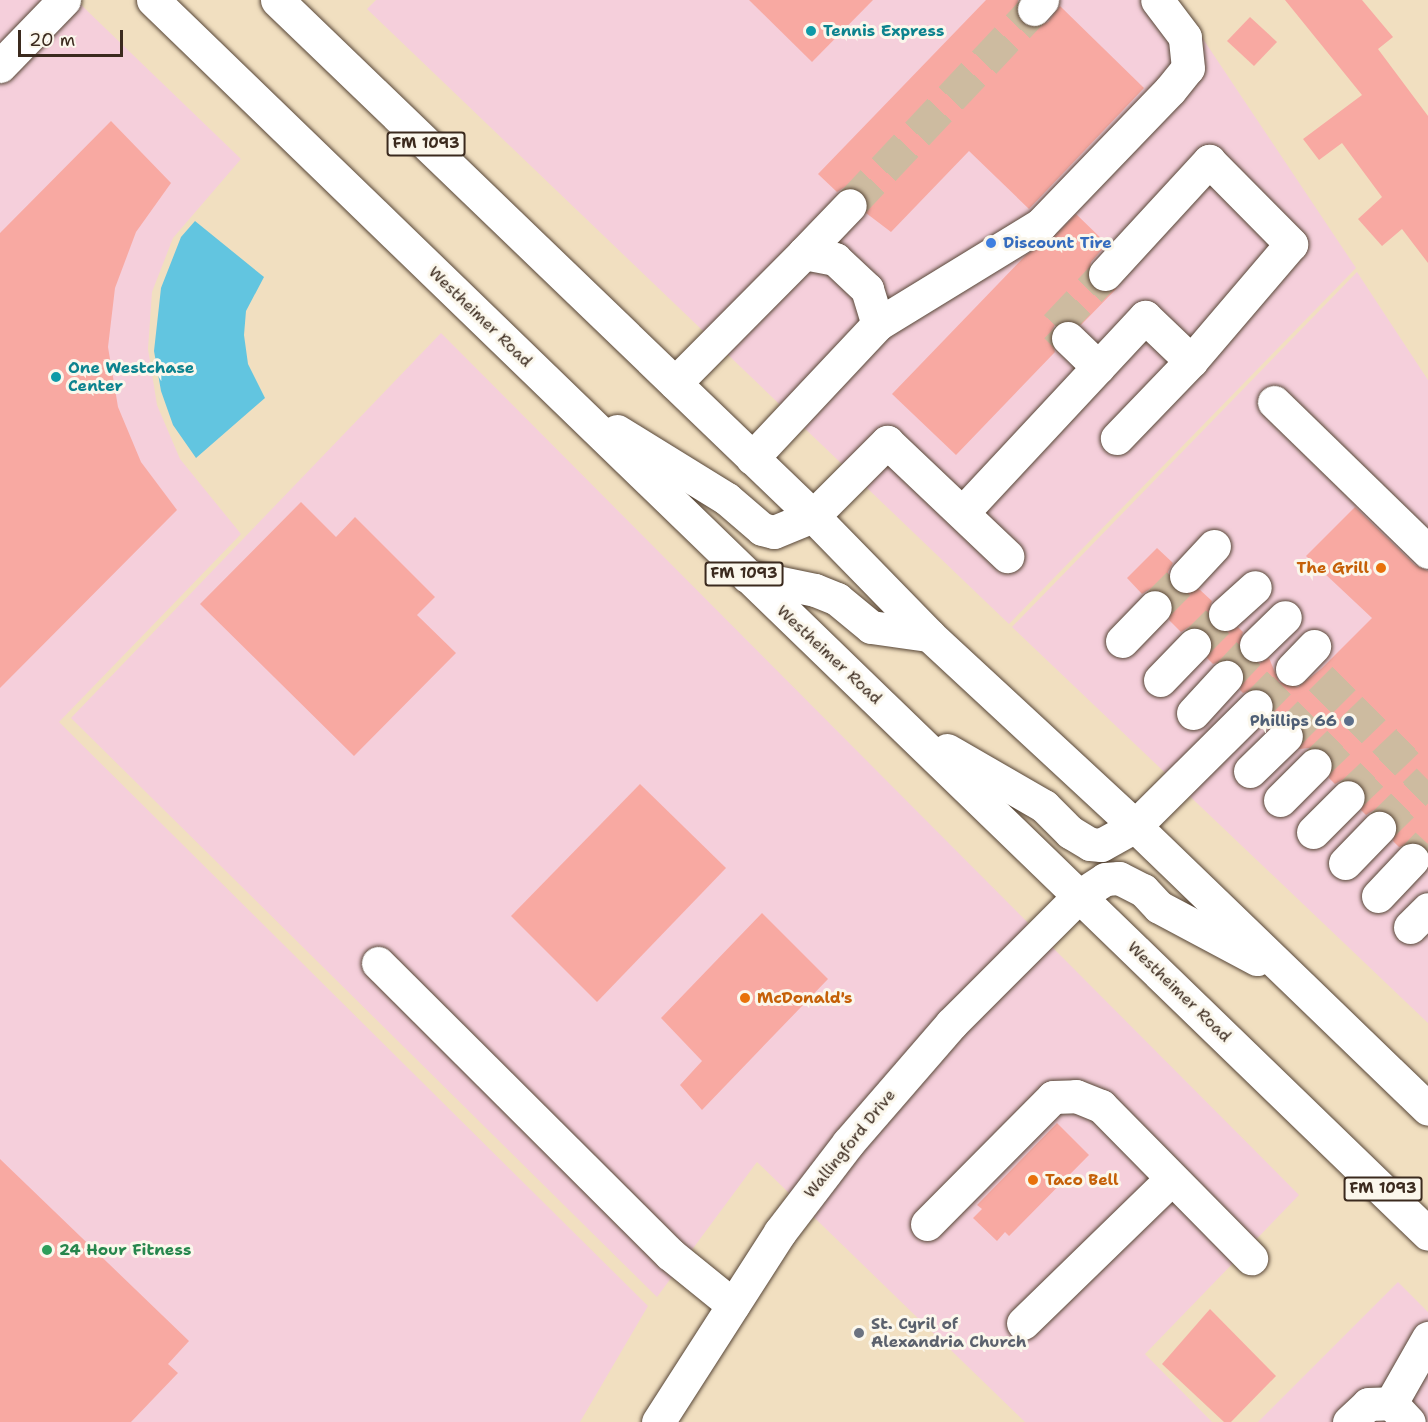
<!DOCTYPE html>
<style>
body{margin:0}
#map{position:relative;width:1428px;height:1422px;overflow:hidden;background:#f1dfc0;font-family:"Shantell Sans",sans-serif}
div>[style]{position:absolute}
.built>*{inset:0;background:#f5cfdb}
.water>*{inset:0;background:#62c5e0}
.building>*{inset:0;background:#f8a9a2}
.minor-tunnel>*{height:33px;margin-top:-16.5px;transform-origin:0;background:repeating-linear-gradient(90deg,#cdbba0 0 33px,transparent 0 49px)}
.roads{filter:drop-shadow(0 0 2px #564536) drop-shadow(0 0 2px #564536)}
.minor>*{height:33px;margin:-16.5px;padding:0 16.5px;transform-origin:16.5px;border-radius:16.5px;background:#fff}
.major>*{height:33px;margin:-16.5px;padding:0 16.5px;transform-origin:16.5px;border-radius:16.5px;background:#fff}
.dots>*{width:16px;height:16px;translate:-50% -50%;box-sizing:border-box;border:3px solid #fbf7ec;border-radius:50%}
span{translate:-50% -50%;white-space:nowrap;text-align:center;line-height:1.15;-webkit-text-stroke:6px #fbf7ec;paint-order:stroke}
.shield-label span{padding:2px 4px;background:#fbf7ec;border:2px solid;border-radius:4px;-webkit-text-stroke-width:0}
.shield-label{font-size:15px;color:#3b2a1e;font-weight:700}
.culture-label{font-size:16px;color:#0d838f;font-weight:700}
.left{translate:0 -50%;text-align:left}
.shop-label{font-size:16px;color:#366cbe;font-weight:700}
.street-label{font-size:16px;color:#3b2a1e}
.food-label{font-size:16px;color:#c56008;font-weight:700}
.right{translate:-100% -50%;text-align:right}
.service-label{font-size:16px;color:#4e5e75;font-weight:700}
.leisure-label{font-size:16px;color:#27864d;font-weight:700}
.worship-label{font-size:16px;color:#5b616d;font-weight:700}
.scale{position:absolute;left:18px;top:30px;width:105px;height:27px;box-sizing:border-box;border:3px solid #3b2a1e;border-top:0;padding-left:8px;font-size:18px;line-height:21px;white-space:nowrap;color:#3b2a1e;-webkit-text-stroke:4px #fbf7ec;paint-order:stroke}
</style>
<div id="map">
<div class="built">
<i style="clip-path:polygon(0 0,76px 0,241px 159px,173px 238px,152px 292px,148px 349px,157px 405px,180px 459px,241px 534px,59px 722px,648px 1306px,580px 1422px,0 1422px)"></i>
<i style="clip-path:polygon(376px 0,1177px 0,1356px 268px,1009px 624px,367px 9px)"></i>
<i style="clip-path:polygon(1357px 272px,1428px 380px,1428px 1023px,1012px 627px)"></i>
<i style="clip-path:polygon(441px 333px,1299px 1195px,1145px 1354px,1212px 1422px,1025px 1422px,757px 1162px,657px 1297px,71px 718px)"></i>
<i style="clip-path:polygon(1398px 1282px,1428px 1312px,1428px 1422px,1258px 1422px)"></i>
</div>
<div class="water">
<i style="clip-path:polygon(195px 221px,264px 277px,246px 311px,244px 335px,248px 364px,265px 398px,196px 458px,173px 425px,161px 391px,154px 351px,161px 288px,181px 237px)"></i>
</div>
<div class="building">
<i style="clip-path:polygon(749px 0,873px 0,812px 62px)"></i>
<i style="clip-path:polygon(986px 0,1018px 0,1016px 15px,1031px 27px,1048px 22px,1060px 6px,1144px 88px,1029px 209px,969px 151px,891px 232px,866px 213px,868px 200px,862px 191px,845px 187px,837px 192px,818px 174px)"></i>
<i style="clip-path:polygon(1285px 0,1362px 0,1393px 37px,1378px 49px,1428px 116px,1428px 263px,1402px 229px,1382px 246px,1358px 219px,1382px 197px,1342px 143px,1319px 160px,1303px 139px,1362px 95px)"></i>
<i style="clip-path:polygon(1250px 17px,1277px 42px,1254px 66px,1227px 41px)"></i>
<i style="clip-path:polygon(111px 121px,171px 183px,136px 232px,115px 288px,108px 347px,118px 407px,141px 462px,177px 510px,0 688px,0 233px)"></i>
<i style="clip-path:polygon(1076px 214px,1107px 244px,1091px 262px,1087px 280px,1100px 292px,1117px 288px,1081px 325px,1072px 320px,1055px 325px,1050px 334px,1055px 352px,956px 455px,892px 394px,1026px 255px,1054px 237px)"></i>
<i style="clip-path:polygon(301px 502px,336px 537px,355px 517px,435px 597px,417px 615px,456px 653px,354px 756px,200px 604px)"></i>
<i style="clip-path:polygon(1355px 507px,1415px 565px,1428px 571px,1428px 851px,1417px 842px,1399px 847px,1393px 841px,1397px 823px,1392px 814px,1374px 810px,1366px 815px,1361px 810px,1366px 793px,1361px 783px,1344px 779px,1335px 784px,1329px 778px,1333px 761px,1328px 751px,1319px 747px,1299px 749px,1304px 732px,1299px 723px,1282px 718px,1273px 723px,1269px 719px,1274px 702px,1269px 692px,1260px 688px,1243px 693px,1240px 690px,1244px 672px,1238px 663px,1229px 659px,1213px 664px,1207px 658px,1212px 640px,1207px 631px,1189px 627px,1181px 632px,1169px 620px,1173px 602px,1168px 593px,1150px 589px,1142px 594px,1127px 578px,1157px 548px,1173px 563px,1168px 572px,1173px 589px,1182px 594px,1199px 589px,1212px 601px,1207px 617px,1212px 627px,1228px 632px,1238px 627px,1243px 632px,1238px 649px,1243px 658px,1260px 663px,1269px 658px,1279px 682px,1298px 687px,1321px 669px,1372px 618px,1306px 556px)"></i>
<i style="clip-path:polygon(640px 784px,726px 868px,597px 1002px,511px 916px)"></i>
<i style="clip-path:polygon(762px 913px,828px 979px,702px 1110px,680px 1085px,702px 1061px,661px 1018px)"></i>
<i style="clip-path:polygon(1057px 1123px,1089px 1155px,1009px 1236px,1005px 1232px,997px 1241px,973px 1218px,982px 1209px,977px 1205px)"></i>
<i style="clip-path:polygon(0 1159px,189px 1341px,168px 1364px,178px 1373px,131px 1422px,0 1422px)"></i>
<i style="clip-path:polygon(1210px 1309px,1276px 1376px,1231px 1422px,1224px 1422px,1162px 1364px)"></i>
</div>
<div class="minor-tunnel">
<i style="left:850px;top:205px;width:269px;rotate:-46.8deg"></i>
<i style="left:1068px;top:338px;width:17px;rotate:-135deg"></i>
<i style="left:1056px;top:326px;width:71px;rotate:-46.7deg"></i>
<i style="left:1155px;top:607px;width:44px;rotate:-45deg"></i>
<i style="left:1194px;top:645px;width:44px;rotate:-45deg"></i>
<i style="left:1226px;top:677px;width:44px;rotate:-46.8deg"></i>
<i style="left:1256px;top:706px;width:52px;rotate:-45.8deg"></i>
<i style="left:1286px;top:736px;width:83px;rotate:-45deg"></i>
<i style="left:1315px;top:765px;width:83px;rotate:-44deg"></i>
<i style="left:1348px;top:797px;width:83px;rotate:-43.5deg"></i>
<i style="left:1379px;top:828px;width:69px;rotate:-44.4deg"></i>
<i style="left:1412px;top:860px;width:23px;rotate:-47deg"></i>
</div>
<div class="roads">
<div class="minor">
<i style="left:1034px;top:9px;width:12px;rotate:-48deg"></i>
<i style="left:0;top:66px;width:92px;rotate:-45.9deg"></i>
<i style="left:804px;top:253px;width:66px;rotate:-46.2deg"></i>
<i style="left:1105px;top:274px;width:154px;rotate:-47.4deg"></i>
<i style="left:1209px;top:161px;width:117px;rotate:45.3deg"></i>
<i style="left:1291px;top:244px;width:154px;rotate:130.5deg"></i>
<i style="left:878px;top:324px;width:191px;rotate:-31.5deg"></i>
<i style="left:1041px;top:224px;width:186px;rotate:-46.1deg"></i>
<i style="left:1170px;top:90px;width:28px;rotate:-51deg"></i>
<i style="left:1188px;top:68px;width:31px;rotate:-96deg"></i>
<i style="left:1185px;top:37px;width:46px;rotate:-127.1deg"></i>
<i style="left:1068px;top:338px;width:42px;rotate:44deg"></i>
<i style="left:675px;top:383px;width:183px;rotate:-45.2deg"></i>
<i style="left:804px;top:253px;width:32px;rotate:11deg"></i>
<i style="left:835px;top:259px;width:44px;rotate:43.2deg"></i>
<i style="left:867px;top:289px;width:37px;rotate:73deg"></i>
<i style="left:878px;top:324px;width:184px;rotate:133.2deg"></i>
<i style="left:1274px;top:402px;width:215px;rotate:44.2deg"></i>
<i style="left:963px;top:512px;width:267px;rotate:-47deg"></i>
<i style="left:1145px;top:317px;width:64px;rotate:43.7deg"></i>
<i style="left:1191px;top:361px;width:107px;rotate:133.9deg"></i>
<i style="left:813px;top:516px;width:105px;rotate:-45deg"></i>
<i style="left:887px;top:442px;width:166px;rotate:43.5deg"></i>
<i style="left:1186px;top:576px;width:41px;rotate:-47deg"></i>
<i style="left:1225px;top:614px;width:40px;rotate:-42deg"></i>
<i style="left:1122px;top:641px;width:47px;rotate:-45.9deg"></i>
<i style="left:1256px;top:645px;width:40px;rotate:-44deg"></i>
<i style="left:1292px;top:669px;width:32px;rotate:-46deg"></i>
<i style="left:1160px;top:680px;width:49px;rotate:-45.8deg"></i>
<i style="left:1193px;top:713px;width:49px;rotate:-47.5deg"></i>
<i style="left:1250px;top:771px;width:50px;rotate:-44.2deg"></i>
<i style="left:1280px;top:800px;width:49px;rotate:-45deg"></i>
<i style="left:1135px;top:826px;width:170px;rotate:-44.8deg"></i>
<i style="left:1313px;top:832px;width:49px;rotate:-45deg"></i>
<i style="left:1345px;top:863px;width:49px;rotate:-45.8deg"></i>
<i style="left:1378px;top:896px;width:50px;rotate:-46.6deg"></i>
<i style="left:1410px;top:927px;width:25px;rotate:-45deg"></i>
<i style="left:378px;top:963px;width:412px;rotate:44.9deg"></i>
<i style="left:670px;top:1254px;width:81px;rotate:39deg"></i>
<i style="left:927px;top:1224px;width:179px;rotate:-45.2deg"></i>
<i style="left:1053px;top:1097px;width:23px;rotate:-2deg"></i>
<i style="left:1076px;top:1096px;width:27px;rotate:22deg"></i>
<i style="left:1101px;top:1106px;width:214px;rotate:45.4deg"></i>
<i style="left:1023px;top:1323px;width:205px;rotate:-44.2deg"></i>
<i style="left:1391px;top:1403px;width:75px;rotate:-60.4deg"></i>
<i style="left:658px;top:1422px;width:226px;rotate:-57.3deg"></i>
<i style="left:780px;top:1232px;width:112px;rotate:-52.6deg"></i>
<i style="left:848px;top:1143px;width:157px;rotate:-49.1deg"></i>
<i style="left:951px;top:1024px;width:181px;rotate:-45deg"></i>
<i style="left:1349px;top:1422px;width:26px;rotate:-43deg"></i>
<i style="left:1368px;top:1404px;width:23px;rotate:-2deg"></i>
<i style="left:1391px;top:1403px;width:26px;rotate:47deg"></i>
</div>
<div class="major">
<i style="left:153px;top:0;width:1774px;rotate:44.06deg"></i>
<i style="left:277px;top:0;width:744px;rotate:43.91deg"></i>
<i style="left:813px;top:516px;width:166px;rotate:45.7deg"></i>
<i style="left:929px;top:635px;width:281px;rotate:42.8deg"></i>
<i style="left:1135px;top:826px;width:407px;rotate:44deg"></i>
<i style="left:617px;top:431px;width:129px;rotate:31.7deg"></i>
<i style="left:727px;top:499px;width:46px;rotate:40.6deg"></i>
<i style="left:762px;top:529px;width:12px;rotate:14deg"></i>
<i style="left:774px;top:532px;width:42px;rotate:-22.3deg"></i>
<i style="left:747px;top:576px;width:69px;rotate:11.6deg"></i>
<i style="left:815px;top:590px;width:24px;rotate:22deg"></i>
<i style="left:837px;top:599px;width:44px;rotate:39.5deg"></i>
<i style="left:871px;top:627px;width:59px;rotate:7.9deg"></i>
<i style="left:947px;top:750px;width:112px;rotate:30deg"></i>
<i style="left:1044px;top:806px;width:37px;rotate:45deg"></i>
<i style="left:1070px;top:832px;width:23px;rotate:31deg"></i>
<i style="left:1090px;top:844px;width:11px;rotate:5deg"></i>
<i style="left:1101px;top:845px;width:39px;rotate:-29deg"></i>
<i style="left:1079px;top:896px;width:31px;rotate:-33deg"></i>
<i style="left:1105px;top:879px;width:14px;rotate:-4deg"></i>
<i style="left:1119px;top:878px;width:27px;rotate:27deg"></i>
<i style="left:1143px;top:890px;width:23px;rotate:47deg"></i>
<i style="left:1159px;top:907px;width:111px;rotate:28deg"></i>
</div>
</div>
<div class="dots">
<i style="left:811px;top:31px;background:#0f9aa8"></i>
<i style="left:991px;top:243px;background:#3f7fe0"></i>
<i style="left:56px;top:377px;background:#0f9aa8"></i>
<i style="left:1381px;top:568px;background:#e8710a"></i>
<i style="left:1349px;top:721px;background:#5c6f8a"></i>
<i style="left:745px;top:998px;background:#e8710a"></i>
<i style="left:1033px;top:1180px;background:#e8710a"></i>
<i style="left:47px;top:1250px;background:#2e9e5b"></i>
<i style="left:859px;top:1333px;background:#6b7280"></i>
</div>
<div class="shield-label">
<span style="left:426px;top:144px">FM 1093</span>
<span style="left:744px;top:574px">FM 1093</span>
<span style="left:1383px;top:1189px">FM 1093</span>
</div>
<div class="culture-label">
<span class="left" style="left:823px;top:31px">Tennis Express</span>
<span class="left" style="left:68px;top:377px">One Westchase<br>Center</span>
</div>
<div class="shop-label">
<span class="left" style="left:1003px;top:243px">Discount Tire</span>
</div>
<div class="street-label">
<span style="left:480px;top:317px;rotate:44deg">Westheimer Road</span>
<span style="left:829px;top:655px;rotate:43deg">Westheimer Road</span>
<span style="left:1179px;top:992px;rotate:44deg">Westheimer Road</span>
<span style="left:850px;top:1144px;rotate:-51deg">Wallingford Drive</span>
</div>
<div class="food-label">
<span class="right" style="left:1369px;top:568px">The Grill</span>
<span class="left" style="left:757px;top:998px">McDonald's</span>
<span class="left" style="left:1045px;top:1180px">Taco Bell</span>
</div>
<div class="service-label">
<span class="right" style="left:1337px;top:721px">Phillips 66</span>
</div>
<div class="leisure-label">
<span class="left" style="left:59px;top:1250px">24 Hour Fitness</span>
</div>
<div class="worship-label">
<span class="left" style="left:871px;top:1333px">St. Cyril of<br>Alexandria Church</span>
</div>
<div class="scale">20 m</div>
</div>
